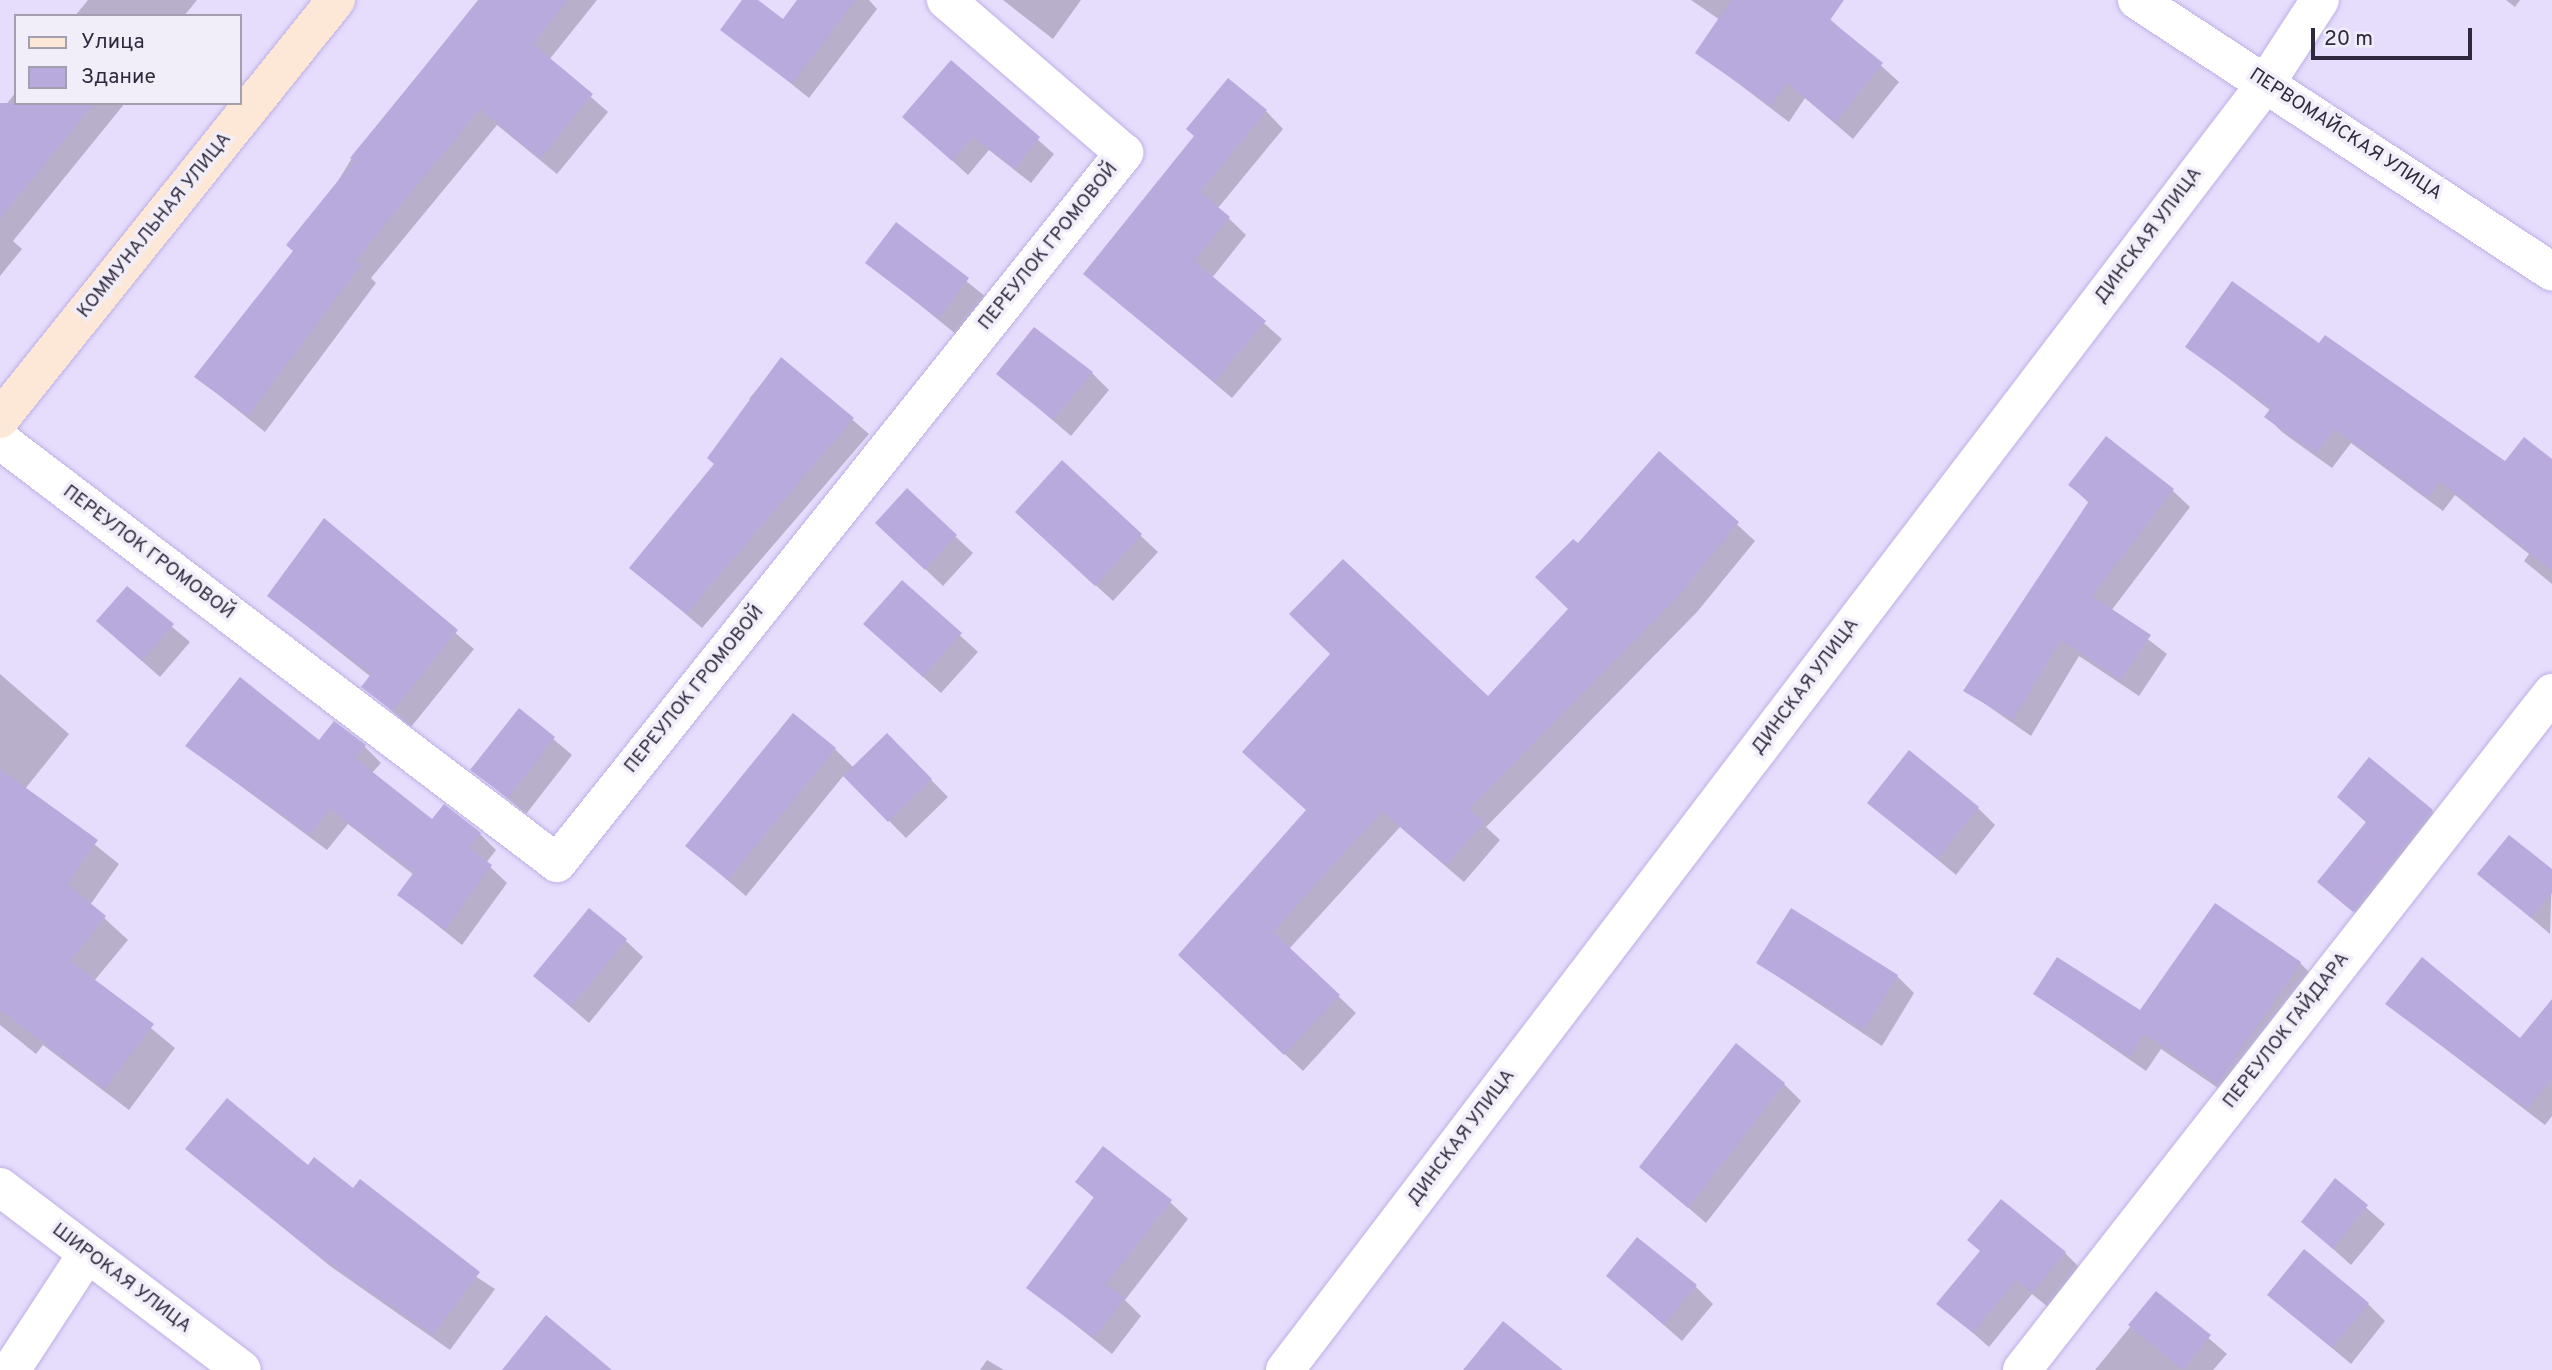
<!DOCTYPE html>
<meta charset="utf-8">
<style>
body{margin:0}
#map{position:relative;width:2552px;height:1370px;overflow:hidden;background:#e6ddfd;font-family:Overpass,sans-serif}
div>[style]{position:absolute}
.shadow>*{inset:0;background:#0003}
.building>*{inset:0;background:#b9aadd}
.roads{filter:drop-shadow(0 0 2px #bfb0e4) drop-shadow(0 0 2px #bfb0e4)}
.street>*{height:38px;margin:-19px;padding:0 19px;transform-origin:19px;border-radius:19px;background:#fff}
.secondary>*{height:38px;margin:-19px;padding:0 19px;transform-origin:19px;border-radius:19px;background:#fde8d7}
span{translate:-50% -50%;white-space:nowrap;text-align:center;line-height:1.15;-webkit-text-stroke:7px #f1eef9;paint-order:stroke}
.street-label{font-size:19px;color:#30293e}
.legend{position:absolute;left:14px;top:14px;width:228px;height:91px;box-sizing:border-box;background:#f1eef9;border:2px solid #a49fae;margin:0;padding:9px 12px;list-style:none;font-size:21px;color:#30293e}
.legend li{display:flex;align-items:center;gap:14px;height:35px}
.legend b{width:35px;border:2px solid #a49fae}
.scale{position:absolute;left:2311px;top:28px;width:161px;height:32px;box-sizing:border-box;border:4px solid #30293e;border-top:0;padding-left:9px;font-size:21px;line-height:24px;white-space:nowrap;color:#30293e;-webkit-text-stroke:5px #f1eef9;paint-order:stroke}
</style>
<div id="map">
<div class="shadow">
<i style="clip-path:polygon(88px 0,197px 0,184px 16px,75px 16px)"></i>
<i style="clip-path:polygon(478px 0,597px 0,549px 60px,608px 112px,557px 174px,497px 125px,371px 278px,376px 283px,265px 432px,196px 377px,295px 252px,352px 158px)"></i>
<i style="clip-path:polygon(745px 0,755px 0,783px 22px,800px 0,869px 0,877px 9px,809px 98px,723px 29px)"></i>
<i style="clip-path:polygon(1003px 0,1081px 0,1053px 39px)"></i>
<i style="clip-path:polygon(1691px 0,1809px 0,1899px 82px,1853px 139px,1805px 98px,1789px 122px,1697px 52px,1720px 20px)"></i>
<i style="clip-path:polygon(2506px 0,2520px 0,2515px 7px)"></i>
<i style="clip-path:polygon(951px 63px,1054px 154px,1031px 183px,989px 150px,968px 175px,904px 117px)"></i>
<i style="clip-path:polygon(16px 92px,16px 103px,125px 103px,13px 241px,22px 249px,0 276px,0 112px)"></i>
<i style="clip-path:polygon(1266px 111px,1283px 129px,1218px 208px,1246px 235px,1212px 278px,1282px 339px,1232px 398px,1086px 274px)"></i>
<i style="clip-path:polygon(896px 225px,986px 297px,957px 335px,868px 263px)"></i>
<i style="clip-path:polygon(2319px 346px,2552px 492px,2552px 584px,2524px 561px,2529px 554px,2455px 495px,2443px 511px,2351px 443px,2332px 468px,2282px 432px,2267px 417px,2271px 411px,2188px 347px)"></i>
<i style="clip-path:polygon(782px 359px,869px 434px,702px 628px,632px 568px,716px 464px,754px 403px,749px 399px)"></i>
<i style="clip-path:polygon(1092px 373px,1109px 390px,1071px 436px,999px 374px)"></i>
<i style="clip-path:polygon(1659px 453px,1755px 541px,1697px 612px,1486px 827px,1500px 840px,1464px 882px,1400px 827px,1289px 949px,1356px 1013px,1303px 1071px,1197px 972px,1488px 699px,1571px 610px,1578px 546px)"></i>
<i style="clip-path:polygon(1062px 462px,1158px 552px,1113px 601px,1034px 529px)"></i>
<i style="clip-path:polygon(2070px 485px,2172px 490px,2190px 507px,2111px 611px,2167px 654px,2139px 696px,2079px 656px,2031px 736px,1965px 690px,2090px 504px)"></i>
<i style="clip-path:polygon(907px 491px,973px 553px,943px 586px,895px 540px)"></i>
<i style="clip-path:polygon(324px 520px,474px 649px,411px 727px,363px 687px,371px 677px,269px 596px)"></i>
<i style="clip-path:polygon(902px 582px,978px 652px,941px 693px,883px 641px)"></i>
<i style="clip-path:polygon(127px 589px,190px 642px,160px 677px,116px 638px)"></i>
<i style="clip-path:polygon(0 674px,69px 734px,25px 789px,119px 864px,90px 905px,128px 940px,94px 981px,175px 1048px,129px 1110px,43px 1045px,36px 1054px,0 1025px)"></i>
<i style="clip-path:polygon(519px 710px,572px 755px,526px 814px,473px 770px)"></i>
<i style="clip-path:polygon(887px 735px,948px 797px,906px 838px,844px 775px,746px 896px,687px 846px,835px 749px,854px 768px)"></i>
<i style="clip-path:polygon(319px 742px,364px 746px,381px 763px,372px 773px,432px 822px,480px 834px,496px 850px,486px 863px,507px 883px,462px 945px,399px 895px,414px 875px,348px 824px,327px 850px,187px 746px)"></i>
<i style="clip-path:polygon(2339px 797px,2432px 811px,2446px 825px,2369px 925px,2320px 882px,2367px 823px)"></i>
<i style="clip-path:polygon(1870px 803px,1978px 808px,1995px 825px,1956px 875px)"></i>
<i style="clip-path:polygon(2552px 871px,2550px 934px,2480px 874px)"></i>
<i style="clip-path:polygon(625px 940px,643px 957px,589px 1023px,535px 976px)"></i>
<i style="clip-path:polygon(1758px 963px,1897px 976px,1914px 993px,1882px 1046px)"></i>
<i style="clip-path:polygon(2300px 963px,2316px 979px,2234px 1099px,2161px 1049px,2146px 1071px,2035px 994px,2141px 1013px)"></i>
<i style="clip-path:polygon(2387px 1004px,2521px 1040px,2552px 1040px,2552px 1116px,2545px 1125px)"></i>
<i style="clip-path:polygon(1784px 1084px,1801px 1101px,1706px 1223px,1641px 1167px)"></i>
<i style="clip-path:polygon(188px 1149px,308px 1167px,495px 1289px,450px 1350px,330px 1266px)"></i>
<i style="clip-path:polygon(2335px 1181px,2385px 1224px,2351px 1265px,2303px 1222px)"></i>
<i style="clip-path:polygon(1077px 1182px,1170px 1202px,1188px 1219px,1125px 1300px,1141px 1316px,1112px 1354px,1029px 1288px,1095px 1199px)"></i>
<i style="clip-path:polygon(2065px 1253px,2080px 1268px,2048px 1307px,2032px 1294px,1989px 1347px,1939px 1303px)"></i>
<i style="clip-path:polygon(1608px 1276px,1695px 1286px,1713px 1304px,1682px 1341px)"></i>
<i style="clip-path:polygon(2157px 1294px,2227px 1354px,2213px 1370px,2095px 1370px)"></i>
<i style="clip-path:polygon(2269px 1295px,2368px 1304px,2385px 1321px,2351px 1364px)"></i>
<i style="clip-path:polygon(987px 1360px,1004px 1370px,980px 1370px)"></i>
</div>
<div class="building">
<i style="clip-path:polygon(479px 0,568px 0,533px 44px,593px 94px,540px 159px,480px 109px,355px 261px,361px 265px,248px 416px,194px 377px,293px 251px,286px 245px,354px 161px,350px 158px)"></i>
<i style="clip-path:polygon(742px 0,758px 0,783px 19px,797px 0,856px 0,792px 84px,720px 30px)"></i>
<i style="clip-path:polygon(1731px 0,1844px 0,1830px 20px,1883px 63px,1835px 123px,1787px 83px,1771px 106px,1695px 53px)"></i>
<i style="clip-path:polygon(951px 60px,1040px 137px,1015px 169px,973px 137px,952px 161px,902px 117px)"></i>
<i style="clip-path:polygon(1228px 78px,1267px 110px,1200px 192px,1230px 217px,1194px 261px,1266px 321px,1214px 382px,1083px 274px,1194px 136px,1186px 129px)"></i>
<i style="clip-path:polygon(0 103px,94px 103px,0 219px)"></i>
<i style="clip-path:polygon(896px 222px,969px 278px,939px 319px,865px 263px)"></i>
<i style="clip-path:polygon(2232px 281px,2319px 343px,2325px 335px,2505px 461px,2524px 437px,2552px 459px,2552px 571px,2440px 481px,2428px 498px,2335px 429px,2316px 454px,2264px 417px,2271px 408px,2185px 347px)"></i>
<i style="clip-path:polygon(1034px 327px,1093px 372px,1053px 420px,996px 374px)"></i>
<i style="clip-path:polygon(781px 357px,854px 418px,686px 614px,629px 568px,714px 464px,707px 458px)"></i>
<i style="clip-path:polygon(2106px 436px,2174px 489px,2092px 596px,2151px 635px,2121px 680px,2061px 640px,2013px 720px,1963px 691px,2089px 501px,2068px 485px)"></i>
<i style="clip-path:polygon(1659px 451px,1739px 522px,1680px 594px,1469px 809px,1484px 822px,1446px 866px,1382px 811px,1273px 932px,1340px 995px,1284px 1055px,1178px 955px,1306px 810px,1242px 752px,1330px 654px,1289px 614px,1343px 559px,1488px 696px,1568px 609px,1535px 577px,1573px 539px,1578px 543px)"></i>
<i style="clip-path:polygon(1062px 460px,1142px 534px,1095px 586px,1015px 512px)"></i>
<i style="clip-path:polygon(907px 488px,957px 535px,925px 570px,875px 523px)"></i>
<i style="clip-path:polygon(324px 518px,458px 630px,393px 711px,361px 687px,371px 674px,267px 596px)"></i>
<i style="clip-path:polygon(902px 580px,962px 633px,923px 677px,863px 624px)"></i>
<i style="clip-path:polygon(127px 586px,174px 624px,142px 661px,96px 621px)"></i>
<i style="clip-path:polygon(240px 677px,319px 740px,334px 721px,366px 745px,355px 758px,432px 819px,444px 804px,481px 833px,469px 848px,492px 865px,445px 930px,397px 895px,414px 872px,330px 809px,310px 835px,185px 746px)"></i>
<i style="clip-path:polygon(519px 708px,555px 737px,508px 798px,470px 770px)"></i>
<i style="clip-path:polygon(793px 713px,836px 748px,728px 880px,685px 846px)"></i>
<i style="clip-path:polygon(887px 733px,932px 779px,888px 822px,843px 776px)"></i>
<i style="clip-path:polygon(1909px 750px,1979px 807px,1937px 859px,1867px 803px)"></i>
<i style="clip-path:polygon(2369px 757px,2433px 810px,2353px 912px,2317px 882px,2366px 822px,2337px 797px)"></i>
<i style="clip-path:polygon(0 769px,98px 840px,67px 884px,106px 916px,70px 961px,154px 1024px,105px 1089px,0 1010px)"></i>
<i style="clip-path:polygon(2509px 835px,2552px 869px,2552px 893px,2531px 918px,2477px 874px)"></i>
<i style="clip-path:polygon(2215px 903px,2301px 962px,2217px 1084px,2144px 1034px,2130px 1057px,2033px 994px,2057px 957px,2140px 1010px)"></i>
<i style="clip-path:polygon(589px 908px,627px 939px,571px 1007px,533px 976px)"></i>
<i style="clip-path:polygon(1791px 908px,1898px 975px,1864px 1030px,1756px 963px)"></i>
<i style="clip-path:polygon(2422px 957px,2520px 1038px,2552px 999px,2552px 1078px,2527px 1109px,2385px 1004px)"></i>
<i style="clip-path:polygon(1736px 1043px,1785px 1083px,1688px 1208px,1639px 1167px)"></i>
<i style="clip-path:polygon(227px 1098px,308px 1165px,314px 1157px,353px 1188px,360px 1179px,480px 1272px,433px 1335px,312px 1251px,185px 1149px)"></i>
<i style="clip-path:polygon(1103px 1146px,1172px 1200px,1106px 1284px,1125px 1298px,1094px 1338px,1026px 1288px,1094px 1197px,1075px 1182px)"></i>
<i style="clip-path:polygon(2335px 1178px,2368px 1205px,2333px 1249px,2301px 1222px)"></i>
<i style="clip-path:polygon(2001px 1199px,2066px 1252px,2032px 1293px,2016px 1280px,1973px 1333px,1936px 1304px,1980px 1251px,1967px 1240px)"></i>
<i style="clip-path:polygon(1637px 1237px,1697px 1285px,1664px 1325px,1606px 1276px)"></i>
<i style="clip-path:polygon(2304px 1249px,2369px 1303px,2332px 1348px,2267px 1295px)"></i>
<i style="clip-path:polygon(2156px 1291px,2211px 1335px,2183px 1370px,2128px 1325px)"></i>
<i style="clip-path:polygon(546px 1315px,612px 1370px,502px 1370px)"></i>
<i style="clip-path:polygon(1503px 1321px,1563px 1370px,1463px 1370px)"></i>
</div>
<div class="roads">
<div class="street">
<i style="left:2137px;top:0;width:496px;rotate:33.2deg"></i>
<i style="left:0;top:440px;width:699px;rotate:37.21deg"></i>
<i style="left:557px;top:863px;width:909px;rotate:-51.39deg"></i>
<i style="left:1124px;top:153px;width:235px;rotate:-139.3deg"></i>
<i style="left:0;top:1187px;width:303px;rotate:37.1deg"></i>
<i style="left:11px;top:1370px;width:139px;rotate:-56.8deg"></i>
<i style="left:1285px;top:1370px;width:1618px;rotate:-52.68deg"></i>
<i style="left:2266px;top:83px;width:99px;rotate:-57deg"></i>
<i style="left:2022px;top:1370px;width:860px;rotate:-51.94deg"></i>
</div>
<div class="secondary">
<i style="left:0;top:419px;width:537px;rotate:-51.27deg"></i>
</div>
</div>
<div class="street-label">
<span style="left:2345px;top:135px;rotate:33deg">ПЕРВОМАЙСКАЯ УЛИЦА</span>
<span style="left:155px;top:226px;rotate:-51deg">КОММУНАЛЬНАЯ УЛИЦА</span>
<span style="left:2149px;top:236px;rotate:-53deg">ДИНСКАЯ УЛИЦА</span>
<span style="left:1049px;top:247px;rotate:-51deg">ПЕРЕУЛОК ГРОМОВОЙ</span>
<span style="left:148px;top:553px;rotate:37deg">ПЕРЕУЛОК ГРОМОВОЙ</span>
<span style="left:1806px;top:687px;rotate:-53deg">ДИНСКАЯ УЛИЦА</span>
<span style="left:695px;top:690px;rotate:-51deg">ПЕРЕУЛОК ГРОМОВОЙ</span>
<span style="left:2287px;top:1031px;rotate:-52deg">ПЕРЕУЛОК ГАЙДАРА</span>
<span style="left:1462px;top:1138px;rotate:-53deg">ДИНСКАЯ УЛИЦА</span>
<span style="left:121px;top:1279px;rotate:37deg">ШИРОКАЯ УЛИЦА</span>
</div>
<ul class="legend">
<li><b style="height:9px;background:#fde8d7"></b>Улица</li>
<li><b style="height:19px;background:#b9aadd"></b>Здание</li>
</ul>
<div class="scale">20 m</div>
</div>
